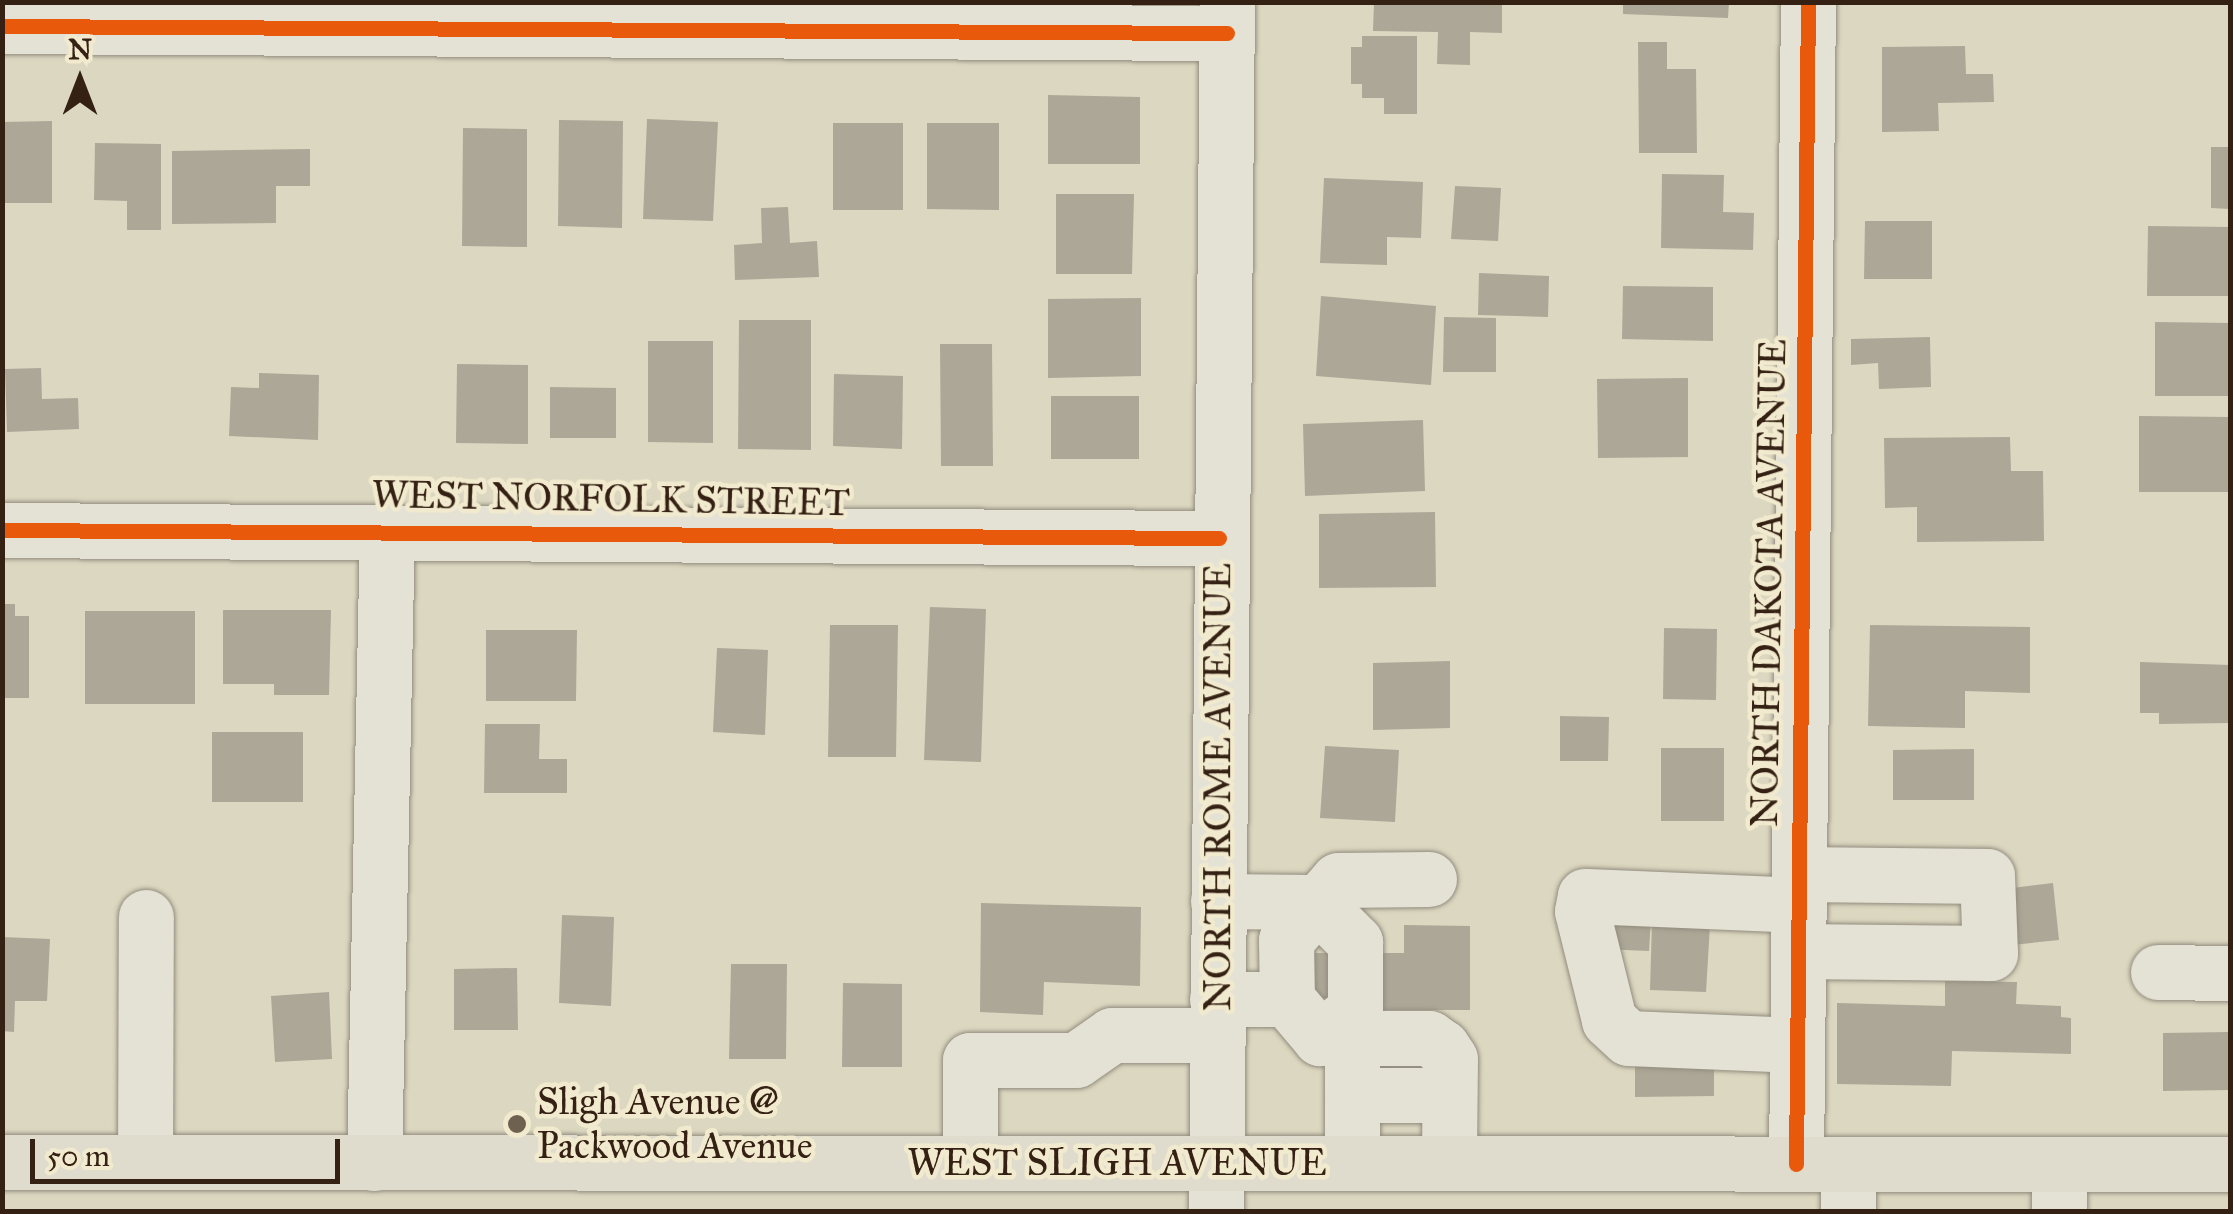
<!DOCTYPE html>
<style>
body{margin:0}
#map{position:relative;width:2233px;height:1214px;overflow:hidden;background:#dcd7c0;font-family:"IM FELL Great Primer",serif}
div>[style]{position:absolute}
.building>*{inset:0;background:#aca797}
.roads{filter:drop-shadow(0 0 2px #928c7e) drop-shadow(0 0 2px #928c7e)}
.minor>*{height:55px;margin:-27.5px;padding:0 27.5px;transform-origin:27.5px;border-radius:27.5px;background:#e4e1d5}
.major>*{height:55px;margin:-27.5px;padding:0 27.5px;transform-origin:27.5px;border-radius:27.5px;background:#dfdcce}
.cycleway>*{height:15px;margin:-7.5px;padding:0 7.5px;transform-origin:7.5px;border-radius:7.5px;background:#e8590c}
.dots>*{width:28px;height:28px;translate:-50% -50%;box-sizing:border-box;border:5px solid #f1eace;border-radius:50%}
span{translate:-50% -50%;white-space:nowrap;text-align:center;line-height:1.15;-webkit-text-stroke:9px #f1eace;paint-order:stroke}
.street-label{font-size:38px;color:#352114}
.poi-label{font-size:38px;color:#352114}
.left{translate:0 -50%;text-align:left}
.frame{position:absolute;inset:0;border:5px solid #352114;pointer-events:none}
.north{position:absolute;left:30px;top:30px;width:100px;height:100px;-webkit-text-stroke:8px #f1eace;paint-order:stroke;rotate:0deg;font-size:28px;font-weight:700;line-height:40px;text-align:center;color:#352114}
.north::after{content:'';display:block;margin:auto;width:35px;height:45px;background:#352114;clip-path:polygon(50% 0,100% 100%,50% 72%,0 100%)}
.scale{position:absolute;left:30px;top:1139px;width:310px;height:45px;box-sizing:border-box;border:5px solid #352114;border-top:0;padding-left:12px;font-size:30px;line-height:35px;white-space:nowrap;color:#352114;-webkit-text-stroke:8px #f1eace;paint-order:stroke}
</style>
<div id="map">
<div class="building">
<i style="clip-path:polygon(1374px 2px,1502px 2px,1502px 33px,1470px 32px,1470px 65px,1437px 64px,1438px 32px,1373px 31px)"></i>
<i style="clip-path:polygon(1623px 2px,1729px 2px,1728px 18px,1623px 14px)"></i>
<i style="clip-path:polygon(1362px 36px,1417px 36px,1417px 114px,1384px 114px,1384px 98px,1362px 98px,1362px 84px,1351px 84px,1351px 47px,1362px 47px)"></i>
<i style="clip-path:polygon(1638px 42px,1667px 42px,1667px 69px,1696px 69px,1697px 153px,1639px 153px)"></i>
<i style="clip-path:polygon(1965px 46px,1966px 74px,1993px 74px,1994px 102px,1938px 103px,1939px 131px,1882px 132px,1882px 47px)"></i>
<i style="clip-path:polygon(1048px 95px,1140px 97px,1140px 164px,1048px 164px)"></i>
<i style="clip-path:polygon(647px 119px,718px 122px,713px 221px,643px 219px)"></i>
<i style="clip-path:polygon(559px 120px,623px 121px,622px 228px,558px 226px)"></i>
<i style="clip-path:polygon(52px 121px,52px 203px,2px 203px,2px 122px)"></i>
<i style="clip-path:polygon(833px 123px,903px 123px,903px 210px,833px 210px)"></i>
<i style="clip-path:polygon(927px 123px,999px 123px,999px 210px,927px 209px)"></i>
<i style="clip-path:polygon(463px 128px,527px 129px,527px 247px,462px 246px)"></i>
<i style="clip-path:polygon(95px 143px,161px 144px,161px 230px,127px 230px,127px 201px,94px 200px)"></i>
<i style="clip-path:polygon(2211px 147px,2230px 147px,2230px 209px,2211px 208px)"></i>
<i style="clip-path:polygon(310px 149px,310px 186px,276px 186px,276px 223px,172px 224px,172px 151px)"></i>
<i style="clip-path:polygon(1662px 174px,1724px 175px,1723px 212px,1754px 213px,1753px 250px,1661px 248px)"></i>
<i style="clip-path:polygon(1324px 178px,1423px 182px,1421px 238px,1387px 237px,1387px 265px,1320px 263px)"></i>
<i style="clip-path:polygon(1455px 186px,1501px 188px,1498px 241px,1451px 239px)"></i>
<i style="clip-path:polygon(1056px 194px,1134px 194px,1132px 274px,1056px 274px)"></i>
<i style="clip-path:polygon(788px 207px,790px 243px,817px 241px,819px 277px,735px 280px,734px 245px,762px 243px,761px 208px)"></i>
<i style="clip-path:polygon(1865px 221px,1932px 221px,1932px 279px,1864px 279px)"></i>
<i style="clip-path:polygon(2148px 226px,2230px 227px,2230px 296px,2147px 296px)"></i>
<i style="clip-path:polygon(1479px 273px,1549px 276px,1548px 317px,1478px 315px)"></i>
<i style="clip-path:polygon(1623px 286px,1713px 287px,1713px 341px,1622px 339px)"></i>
<i style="clip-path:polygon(1321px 296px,1436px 306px,1431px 385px,1316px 376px)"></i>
<i style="clip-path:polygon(1141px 298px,1141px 376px,1048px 378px,1048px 299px)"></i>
<i style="clip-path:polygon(1444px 317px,1496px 318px,1496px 372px,1443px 372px)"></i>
<i style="clip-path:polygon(739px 320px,811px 320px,811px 450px,738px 449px)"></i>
<i style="clip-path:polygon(2155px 322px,2230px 323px,2230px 396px,2155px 396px)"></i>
<i style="clip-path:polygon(1930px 337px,1931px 387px,1879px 389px,1878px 363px,1851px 365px,1851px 339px)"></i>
<i style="clip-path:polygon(648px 341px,713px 341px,713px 443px,648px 442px)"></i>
<i style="clip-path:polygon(940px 344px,992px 344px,993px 466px,941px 466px)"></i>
<i style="clip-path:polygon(457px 364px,528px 365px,528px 444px,456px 443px)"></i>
<i style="clip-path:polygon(41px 368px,42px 399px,78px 398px,79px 429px,7px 432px,5px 369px)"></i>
<i style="clip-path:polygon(259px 373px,319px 375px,318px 440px,229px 436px,231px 387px,259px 388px)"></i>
<i style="clip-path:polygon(834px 374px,903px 376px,902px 449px,833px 446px)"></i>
<i style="clip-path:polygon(1688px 378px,1688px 457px,1598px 458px,1597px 379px)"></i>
<i style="clip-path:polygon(550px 387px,616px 388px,616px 438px,550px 438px)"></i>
<i style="clip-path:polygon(1051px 396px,1139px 396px,1139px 459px,1051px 459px)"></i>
<i style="clip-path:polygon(2139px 416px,2230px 417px,2230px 492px,2139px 492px)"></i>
<i style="clip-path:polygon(1423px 420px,1425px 491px,1305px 496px,1303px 424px)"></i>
<i style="clip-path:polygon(2010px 437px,2011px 471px,2043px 471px,2044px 541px,1917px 542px,1917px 507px,1885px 508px,1884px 438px)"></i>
<i style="clip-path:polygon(1435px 512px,1436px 587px,1319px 588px,1319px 514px)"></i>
<i style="clip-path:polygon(2px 604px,15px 604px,15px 616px,29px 616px,29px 698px,2px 698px)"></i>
<i style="clip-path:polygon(930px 607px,986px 609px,981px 762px,924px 760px)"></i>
<i style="clip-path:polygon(223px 610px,331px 610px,329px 695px,274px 695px,274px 684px,223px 684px)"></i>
<i style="clip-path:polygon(85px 611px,195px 611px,195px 704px,85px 704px)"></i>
<i style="clip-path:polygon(830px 625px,898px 625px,896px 757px,828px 757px)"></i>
<i style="clip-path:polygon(1870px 625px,2030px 627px,2030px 693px,1965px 691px,1965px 728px,1868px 726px)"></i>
<i style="clip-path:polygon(1664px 628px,1717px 629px,1716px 700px,1663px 699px)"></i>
<i style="clip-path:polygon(486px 630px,577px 630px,576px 701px,486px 701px)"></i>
<i style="clip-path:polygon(717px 648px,768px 650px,765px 735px,713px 732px)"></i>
<i style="clip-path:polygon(1450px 661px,1450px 728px,1373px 730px,1373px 663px)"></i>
<i style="clip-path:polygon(2140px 662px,2230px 665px,2230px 723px,2159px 724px,2159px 713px,2140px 713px)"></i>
<i style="clip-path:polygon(1560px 716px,1609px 717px,1608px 761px,1560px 761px)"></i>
<i style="clip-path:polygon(485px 724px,540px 724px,539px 759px,567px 759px,567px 793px,484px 793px)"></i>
<i style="clip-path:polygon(212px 732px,303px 732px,303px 802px,212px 802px)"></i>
<i style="clip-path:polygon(1325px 746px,1399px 750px,1395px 822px,1320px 818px)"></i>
<i style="clip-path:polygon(1661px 748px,1724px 748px,1724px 821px,1661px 821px)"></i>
<i style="clip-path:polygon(1974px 749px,1974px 800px,1893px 800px,1893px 750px)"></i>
<i style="clip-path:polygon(2053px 883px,2059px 940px,2002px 946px,1996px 890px)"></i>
<i style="clip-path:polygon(1603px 901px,1652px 904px,1649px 951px,1600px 949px)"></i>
<i style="clip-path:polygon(981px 903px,1141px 907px,1140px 986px,1044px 982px,1043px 1015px,980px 1012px)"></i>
<i style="clip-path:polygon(562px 915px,614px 917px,611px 1006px,559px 1003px)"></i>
<i style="clip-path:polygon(1652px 923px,1710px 925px,1706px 992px,1650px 990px)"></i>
<i style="clip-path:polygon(1404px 925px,1470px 926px,1470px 1010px,1371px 1010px,1372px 953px,1404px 953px)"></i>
<i style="clip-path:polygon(2px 937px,50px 939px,47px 1001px,15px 1001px,14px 1032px,2px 1031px)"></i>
<i style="clip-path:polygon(1302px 953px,1348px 953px,1348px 999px,1301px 998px)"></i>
<i style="clip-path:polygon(731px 964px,787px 964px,786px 1059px,729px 1059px)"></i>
<i style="clip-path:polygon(517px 968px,518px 1030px,454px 1030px,454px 969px)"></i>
<i style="clip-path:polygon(1945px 981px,2017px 982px,2016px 1004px,2061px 1006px,2061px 1017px,2071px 1018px,2071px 1054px,1952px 1051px,1951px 1086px,1837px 1084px,1837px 1003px,1945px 1006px)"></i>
<i style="clip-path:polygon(843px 983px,902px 984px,902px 1067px,842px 1067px)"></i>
<i style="clip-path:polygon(329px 992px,332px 1059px,275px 1062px,271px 996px)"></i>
<i style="clip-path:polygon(2230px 1032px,2230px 1090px,2163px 1091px,2163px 1033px)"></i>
<i style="clip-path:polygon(1714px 1046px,1714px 1096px,1635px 1097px,1635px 1047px)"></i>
</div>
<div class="roads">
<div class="minor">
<i style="left:2px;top:26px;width:1225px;rotate:0.33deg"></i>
<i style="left:2px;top:530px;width:1217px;rotate:0.38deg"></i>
<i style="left:1218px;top:901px;width:97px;rotate:0.6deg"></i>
<i style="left:1315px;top:902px;width:57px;rotate:45deg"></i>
<i style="left:1355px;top:942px;width:68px;rotate:90deg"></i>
<i style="left:1355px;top:1010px;width:45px;rotate:141.3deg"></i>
<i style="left:1798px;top:951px;width:192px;rotate:0.6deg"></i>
<i style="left:1990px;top:953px;width:77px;rotate:-92.2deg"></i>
<i style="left:1987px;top:876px;width:188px;rotate:-179.4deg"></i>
<i style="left:2158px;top:972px;width:72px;rotate:0.8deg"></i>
<i style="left:1217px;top:999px;width:70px"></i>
<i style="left:1287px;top:999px;width:51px;rotate:49.8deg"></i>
<i style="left:1320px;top:1038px;width:109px"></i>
<i style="left:1429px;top:1038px;width:16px;rotate:35deg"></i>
<i style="left:1442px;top:1047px;width:14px;rotate:56deg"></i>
<i style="left:1450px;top:1059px;width:104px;rotate:90.6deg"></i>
<i style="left:1287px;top:999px;width:59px;rotate:-91deg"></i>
<i style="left:1286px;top:940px;width:79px;rotate:-49.1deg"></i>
<i style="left:1338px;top:880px;width:91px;rotate:-0.6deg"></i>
<i style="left:1352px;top:1038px;width:125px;rotate:90deg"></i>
<i style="left:1797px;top:1045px;width:169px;rotate:-177.6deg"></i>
<i style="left:1628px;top:1038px;width:26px;rotate:-137deg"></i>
<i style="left:1609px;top:1020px;width:112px;rotate:-103.9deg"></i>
<i style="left:1582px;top:911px;width:15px;rotate:-79deg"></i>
<i style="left:1585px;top:896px;width:213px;rotate:2.4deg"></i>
<i style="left:1352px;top:1095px;width:97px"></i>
<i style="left:145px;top:1162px;width:245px;rotate:-89.8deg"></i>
<i style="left:374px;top:1163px;width:634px;rotate:-88.83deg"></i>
<i style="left:970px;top:1163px;width:103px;rotate:-90deg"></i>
<i style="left:970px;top:1060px;width:106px"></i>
<i style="left:1076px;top:1060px;width:44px;rotate:-34.8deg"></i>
<i style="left:1112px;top:1035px;width:105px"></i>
<i style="left:1796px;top:1164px;width:1162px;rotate:-89.41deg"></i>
<i style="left:1848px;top:1164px;width:48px;rotate:90deg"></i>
<i style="left:2058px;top:1164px;width:48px;rotate:88.8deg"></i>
<i style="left:1216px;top:1212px;width:1210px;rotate:-89.48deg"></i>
</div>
<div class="major">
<i style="left:2px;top:1162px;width:2228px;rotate:0.05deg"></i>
</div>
</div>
<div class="cycleway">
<i style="left:2px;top:26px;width:1225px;rotate:0.33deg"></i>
<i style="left:2px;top:530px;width:1217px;rotate:0.38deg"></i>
<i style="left:1796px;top:1164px;width:1162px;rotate:-89.41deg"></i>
</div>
<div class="dots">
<i style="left:517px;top:1124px;background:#6f6150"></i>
</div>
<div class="street-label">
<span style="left:611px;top:499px;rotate:1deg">WEST NORFOLK STREET</span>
<span style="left:1769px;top:583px;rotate:-89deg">NORTH DAKOTA AVENUE</span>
<span style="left:1218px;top:787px;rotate:-90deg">NORTH ROME AVENUE</span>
<span style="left:1117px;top:1163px">WEST SLIGH AVENUE</span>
</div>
<div class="poi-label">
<span class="left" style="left:537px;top:1124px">Sligh Avenue @<br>Packwood Avenue</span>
</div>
<div class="frame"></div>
<div class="north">N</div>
<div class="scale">50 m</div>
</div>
